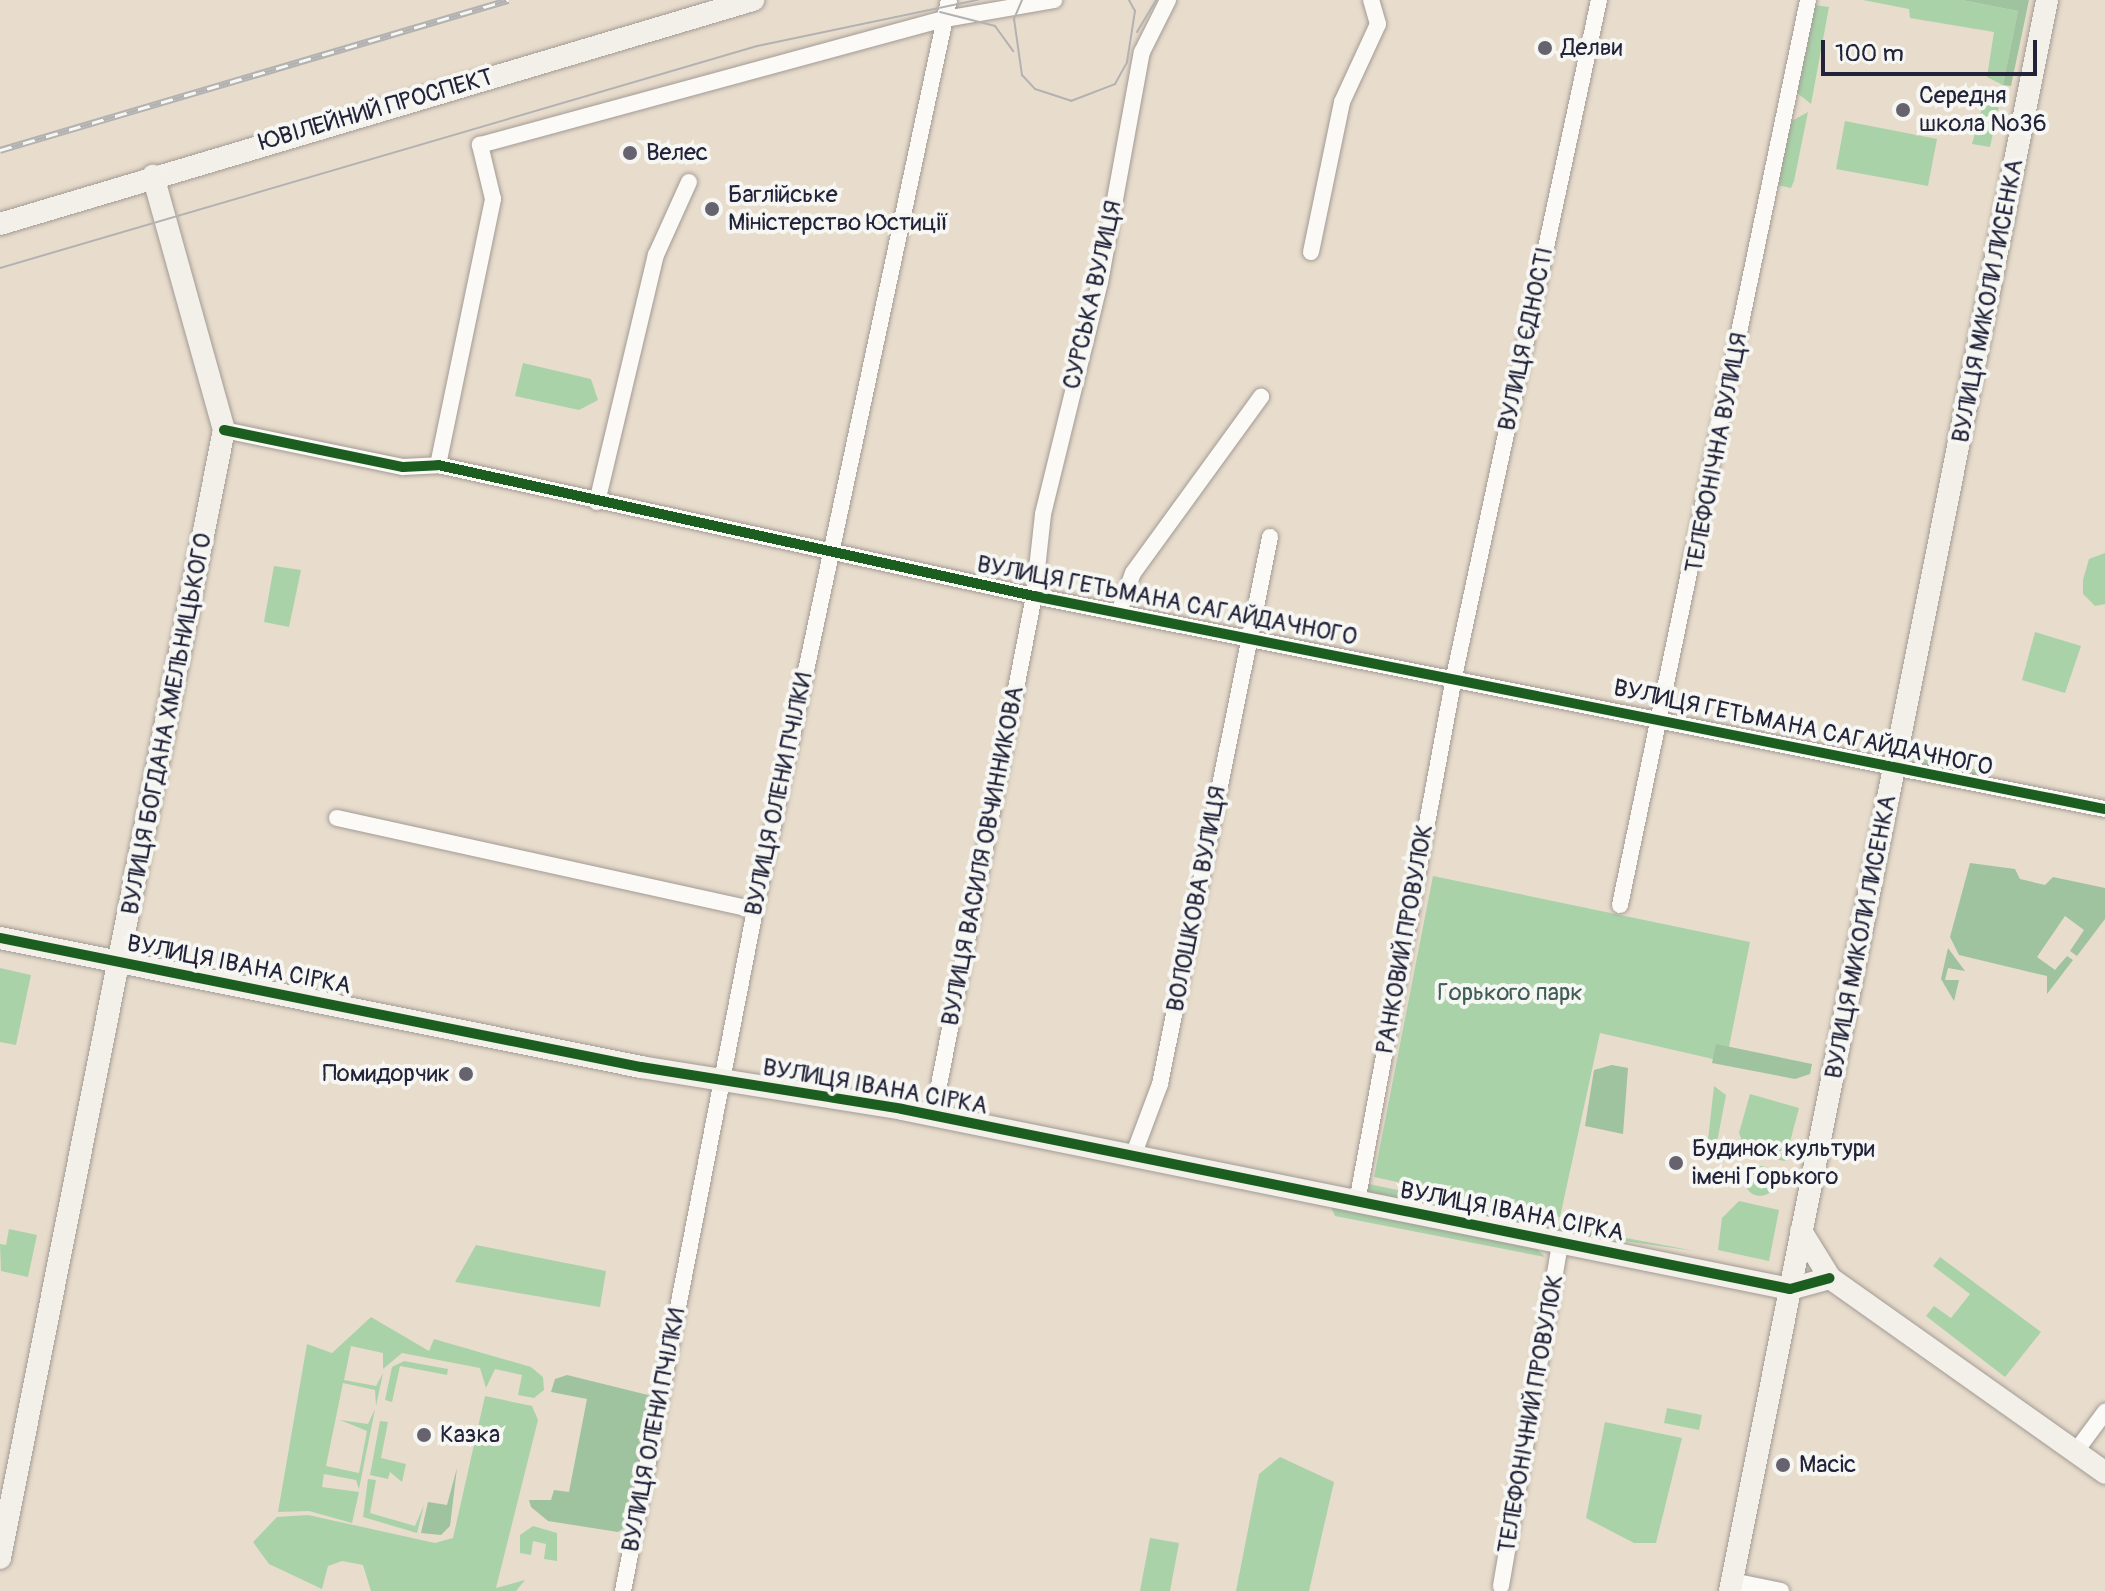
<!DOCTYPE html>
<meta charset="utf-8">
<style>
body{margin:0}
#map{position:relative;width:2105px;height:1591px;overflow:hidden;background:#e8dccc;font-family:Pangolin,sans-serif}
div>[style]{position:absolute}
.green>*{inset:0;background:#aad2a9}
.round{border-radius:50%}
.forest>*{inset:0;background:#9ec39e}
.roads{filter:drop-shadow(0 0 2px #a29b95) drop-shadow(0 0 2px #a29b95)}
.street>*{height:16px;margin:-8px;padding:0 8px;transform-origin:8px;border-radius:8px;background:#fcfaf7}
.secondary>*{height:22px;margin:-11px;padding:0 11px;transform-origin:11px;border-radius:11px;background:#f3f0e9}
.tram>*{height:2px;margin:-1px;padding:0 1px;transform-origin:1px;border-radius:1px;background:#b3b2b2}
.rail>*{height:7px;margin-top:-3.5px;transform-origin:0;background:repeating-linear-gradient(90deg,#f6f6f2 0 12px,#b3b2b2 0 24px);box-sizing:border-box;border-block:2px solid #b3b2b2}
.cycleway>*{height:10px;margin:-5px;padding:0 5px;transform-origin:5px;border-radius:5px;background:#1b5e20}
.dots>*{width:22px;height:22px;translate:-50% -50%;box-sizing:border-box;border:4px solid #f6f6f2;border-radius:50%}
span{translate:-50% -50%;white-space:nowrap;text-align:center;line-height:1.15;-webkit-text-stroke:8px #f6f6f2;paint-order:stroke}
.poi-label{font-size:24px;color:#22223b}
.left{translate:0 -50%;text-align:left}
.right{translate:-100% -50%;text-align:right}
.street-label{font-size:24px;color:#22223b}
.park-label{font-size:24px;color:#405d58}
.scale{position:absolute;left:1821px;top:40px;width:216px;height:36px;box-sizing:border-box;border:4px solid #22223b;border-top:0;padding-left:10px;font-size:24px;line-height:28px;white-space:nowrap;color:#22223b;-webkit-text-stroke:6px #f6f6f2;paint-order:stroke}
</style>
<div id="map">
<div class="green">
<i style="clip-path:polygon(1863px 0,1962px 0,2018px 11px,2003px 85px,1987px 77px,1994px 32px,1910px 18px,1909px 9px)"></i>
<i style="clip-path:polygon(1814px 5px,1829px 7px,1811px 104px,1796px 92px)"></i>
<i style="clip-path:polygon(1985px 97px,2000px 101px,1990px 147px,1972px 144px)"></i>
<i style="clip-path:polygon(1808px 112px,1794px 181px,1791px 188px,1777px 185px,1790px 122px)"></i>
<i style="clip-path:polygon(1845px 121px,1937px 139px,1928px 186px,1836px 169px)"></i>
<i style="clip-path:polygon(523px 363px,591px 379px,598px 400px,579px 410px,515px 396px)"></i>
<i style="clip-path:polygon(2105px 553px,2105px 604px,2095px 606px,2083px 594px,2083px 580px,2089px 559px)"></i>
<i style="clip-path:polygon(274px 566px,301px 570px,289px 627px,264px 622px)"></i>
<i style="clip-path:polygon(2035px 632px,2081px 646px,2065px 693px,2022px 680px)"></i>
<i style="clip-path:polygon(1919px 756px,1982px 771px,1976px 776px,1918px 764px)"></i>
<i style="clip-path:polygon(1433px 876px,1750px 942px,1726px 1062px,1600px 1033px,1560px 1217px,1374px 1177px)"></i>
<i style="clip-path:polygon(0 968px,31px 975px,16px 1045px,0 1042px)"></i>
<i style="clip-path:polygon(1714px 1086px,1726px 1095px,1717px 1142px,1708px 1140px)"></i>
<i style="clip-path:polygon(1750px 1094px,1799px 1108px,1785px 1161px,1747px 1154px,1739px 1133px)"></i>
<i class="round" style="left:1745px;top:1166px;width:30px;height:30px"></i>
<i style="clip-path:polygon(1364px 1183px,1563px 1224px,1561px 1231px,1362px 1191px)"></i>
<i style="clip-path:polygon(1739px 1201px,1779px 1210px,1769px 1261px,1718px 1250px,1722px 1218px)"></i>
<i style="clip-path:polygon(1331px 1207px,1537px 1249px,1545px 1257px,1335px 1216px)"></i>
<i style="clip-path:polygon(9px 1229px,37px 1235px,28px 1277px,1px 1271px,0 1244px,6px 1245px)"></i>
<i style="clip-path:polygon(1589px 1231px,1695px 1251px,1588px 1236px)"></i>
<i style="clip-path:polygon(476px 1245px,606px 1271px,600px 1307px,455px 1282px)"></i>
<i style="clip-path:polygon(1940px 1257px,2041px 1332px,2005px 1377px,1926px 1316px,1934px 1306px,1951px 1318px,1970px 1294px,1933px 1266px)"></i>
<i style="clip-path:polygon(371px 1317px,429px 1351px,434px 1339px,531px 1367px,543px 1377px,544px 1390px,534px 1398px,518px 1395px,522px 1375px,495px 1369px,486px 1388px,480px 1368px,402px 1353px,383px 1369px,383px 1353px,351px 1346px,344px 1380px,376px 1386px,383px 1373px,376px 1406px,375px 1390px,343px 1383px,326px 1466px,359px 1473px,367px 1431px,340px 1420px,368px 1424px,375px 1409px,359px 1489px,356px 1480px,324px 1474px,322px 1487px,359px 1492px,352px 1523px,309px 1511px,278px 1512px,307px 1344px,332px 1353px)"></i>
<i style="clip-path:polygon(404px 1361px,448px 1369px,447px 1375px,400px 1366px,392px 1402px,385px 1400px,392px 1367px)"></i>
<i style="clip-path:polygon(485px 1396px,532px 1406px,538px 1420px,496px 1588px,525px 1580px,516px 1591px,371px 1591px,363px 1565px,342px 1561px,328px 1566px,322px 1589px,269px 1564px,253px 1542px,277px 1517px,308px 1515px,435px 1543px,453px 1538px)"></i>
<i style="clip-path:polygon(1667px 1408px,1702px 1415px,1699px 1430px,1664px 1423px)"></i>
<i style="clip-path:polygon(380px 1421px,388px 1422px,381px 1458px,406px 1464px,402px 1482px,390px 1472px,388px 1479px,370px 1475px)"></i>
<i style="clip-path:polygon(1605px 1422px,1682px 1438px,1656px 1543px,1634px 1543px,1586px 1518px)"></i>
<i style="clip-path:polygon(1280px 1457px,1334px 1482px,1309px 1591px,1236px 1591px,1259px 1474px)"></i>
<i style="clip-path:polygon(368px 1479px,376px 1480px,370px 1513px,415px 1526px,424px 1505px,417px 1533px,363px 1517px)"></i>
<i style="clip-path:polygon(533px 1526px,557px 1533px,557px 1561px,544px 1559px,546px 1544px,533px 1541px,531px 1555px,520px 1553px,520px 1535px)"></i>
<i style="clip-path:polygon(1150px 1538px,1179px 1543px,1170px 1591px,1140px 1591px)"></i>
</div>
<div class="forest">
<i style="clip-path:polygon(1962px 0,2029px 0,2011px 86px,2003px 85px,2018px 11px)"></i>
<i style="clip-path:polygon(1970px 863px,2015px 869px,2020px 879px,2045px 885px,2053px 877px,2105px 888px,2105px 919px,2077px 956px,2070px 951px,2084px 930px,2065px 916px,2037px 957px,2055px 970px,2067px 956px,2073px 960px,2047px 994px,2047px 976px,1959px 955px,1950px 937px)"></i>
<i style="clip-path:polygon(1948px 948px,1965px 971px,1948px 968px,1945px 980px,1959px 980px,1954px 1001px,1941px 979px)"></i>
<i style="clip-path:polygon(1716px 1044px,1812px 1064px,1810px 1074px,1795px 1079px,1712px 1063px)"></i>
<i style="clip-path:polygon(1612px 1065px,1628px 1068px,1623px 1134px,1585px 1126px,1594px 1070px)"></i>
<i style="clip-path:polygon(567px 1375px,652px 1396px,629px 1524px,618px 1532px,548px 1521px,531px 1507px,529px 1500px,551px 1500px,554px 1490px,569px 1492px,587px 1399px,551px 1392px,555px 1379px)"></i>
<i style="clip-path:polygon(457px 1468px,450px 1526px,441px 1535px,421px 1533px,428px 1502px,447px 1505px)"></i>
</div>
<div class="roads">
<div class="street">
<i style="left:1311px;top:252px;width:153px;rotate:-78.3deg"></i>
<i style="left:1342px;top:102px;width:86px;rotate:-65.2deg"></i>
<i style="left:1378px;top:24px;width:25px;rotate:-106deg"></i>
<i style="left:224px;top:430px;width:183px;rotate:11.7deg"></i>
<i style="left:403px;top:467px;width:35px;rotate:-3deg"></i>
<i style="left:438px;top:465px;width:610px;rotate:12.4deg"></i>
<i style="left:1034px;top:596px;width:1092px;rotate:11.25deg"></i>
<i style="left:438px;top:465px;width:272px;rotate:-78.3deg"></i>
<i style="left:493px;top:199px;width:56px;rotate:-103.5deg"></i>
<i style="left:480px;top:145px;width:482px;rotate:-15.2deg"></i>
<i style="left:945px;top:19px;width:111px;rotate:-9.9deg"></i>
<i style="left:597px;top:502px;width:254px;rotate:-76.6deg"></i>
<i style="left:656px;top:255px;width:80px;rotate:-65.7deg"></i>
<i style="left:1119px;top:612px;width:41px;rotate:-70.3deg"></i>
<i style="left:1133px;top:573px;width:218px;rotate:-54deg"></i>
<i style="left:337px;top:818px;width:428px;rotate:12.4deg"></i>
<i style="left:1620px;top:905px;width:924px;rotate:-78.26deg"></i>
<i style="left:933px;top:1116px;width:530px;rotate:-79.01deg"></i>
<i style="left:1034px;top:596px;width:82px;rotate:-83.7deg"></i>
<i style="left:1043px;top:514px;width:239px;rotate:-76.2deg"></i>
<i style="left:1100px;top:282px;width:234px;rotate:-79.7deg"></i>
<i style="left:1142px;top:52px;width:58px;rotate:-63.4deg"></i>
<i style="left:1133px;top:1156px;width:77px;rotate:-69.4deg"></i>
<i style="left:1160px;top:1084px;width:558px;rotate:-78.63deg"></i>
<i style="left:1357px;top:1202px;width:534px;rotate:-79.53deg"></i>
<i style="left:1454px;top:677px;width:692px;rotate:-77.91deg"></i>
<i style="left:2076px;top:1451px;width:49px;rotate:-53.4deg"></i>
<i style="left:1732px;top:1581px;width:50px;rotate:11.5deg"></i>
<i style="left:1501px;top:1586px;width:348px;rotate:-80.2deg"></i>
<i style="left:623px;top:1591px;width:694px;rotate:-79.03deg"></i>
<i style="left:755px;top:910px;width:930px;rotate:-77.97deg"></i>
</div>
<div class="secondary">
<i style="left:0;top:224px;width:786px;rotate:-16.57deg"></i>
<i style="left:0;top:938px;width:654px;rotate:11.38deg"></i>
<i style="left:641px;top:1067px;width:264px;rotate:9.1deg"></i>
<i style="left:902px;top:1109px;width:906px;rotate:11.46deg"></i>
<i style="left:1790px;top:1289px;width:41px;rotate:-15.4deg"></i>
<i style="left:1801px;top:1231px;width:55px;rotate:58.3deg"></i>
<i style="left:1830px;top:1278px;width:337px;rotate:35.3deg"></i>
<i style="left:0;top:1558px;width:1150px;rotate:-78.77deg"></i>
<i style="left:224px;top:430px;width:264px;rotate:-105.6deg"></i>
<i style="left:1730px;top:1591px;width:1622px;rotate:-78.73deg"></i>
</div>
</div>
<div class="tram">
<i style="left:1022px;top:0;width:21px;rotate:113deg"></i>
<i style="left:1014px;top:19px;width:57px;rotate:81.9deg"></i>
<i style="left:1022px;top:75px;width:19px;rotate:47deg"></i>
<i style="left:1035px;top:89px;width:38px;rotate:18deg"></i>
<i style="left:1071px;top:101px;width:47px;rotate:-21.1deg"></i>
<i style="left:1115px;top:84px;width:25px;rotate:-61deg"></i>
<i style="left:1127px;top:62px;width:52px;rotate:-81.1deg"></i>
<i style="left:1135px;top:11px;width:13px;rotate:-119deg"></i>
<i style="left:940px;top:12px;width:57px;rotate:14.3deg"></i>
<i style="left:995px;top:26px;width:31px;rotate:54deg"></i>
<i style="left:1137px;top:32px;width:37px;rotate:-59deg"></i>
<i style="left:0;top:268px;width:789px;rotate:-16.34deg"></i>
<i style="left:757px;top:46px;width:226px;rotate:-11.8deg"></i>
</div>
<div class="rail">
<i style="left:0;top:150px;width:530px;rotate:-16.45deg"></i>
</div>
<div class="cycleway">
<i style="left:224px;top:430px;width:183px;rotate:11.7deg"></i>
<i style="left:403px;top:467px;width:35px;rotate:-3deg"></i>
<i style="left:438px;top:465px;width:610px;rotate:12.4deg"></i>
<i style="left:1034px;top:596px;width:1092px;rotate:11.25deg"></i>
<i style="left:0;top:938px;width:654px;rotate:11.38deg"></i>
<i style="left:641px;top:1067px;width:264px;rotate:9.1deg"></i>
<i style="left:902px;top:1109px;width:906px;rotate:11.46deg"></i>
<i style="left:1790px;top:1289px;width:41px;rotate:-15.4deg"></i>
</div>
<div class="dots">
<i style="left:1545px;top:48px;background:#67636e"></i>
<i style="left:1903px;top:110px;background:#67636e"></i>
<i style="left:630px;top:153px;background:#67636e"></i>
<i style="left:712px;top:209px;background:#67636e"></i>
<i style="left:466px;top:1074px;background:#67636e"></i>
<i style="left:1676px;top:1163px;background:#67636e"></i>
<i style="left:424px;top:1435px;background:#67636e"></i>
<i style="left:1783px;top:1465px;background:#67636e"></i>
</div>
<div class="poi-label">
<span class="left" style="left:1561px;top:48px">Делви</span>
<span class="left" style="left:1919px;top:110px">Середня<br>школа №36</span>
<span class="left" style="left:646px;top:153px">Велес</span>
<span class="left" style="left:728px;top:209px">Баглійське<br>Міністерство Юстиції</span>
<span class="right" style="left:450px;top:1074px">Помидорчик</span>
<span class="left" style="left:1692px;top:1163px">Будинок культури<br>імені Горького</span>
<span class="left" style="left:440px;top:1435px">Казка</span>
<span class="left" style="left:1799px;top:1465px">Macic</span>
</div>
<div class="street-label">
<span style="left:376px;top:110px;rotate:-16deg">ЮВІЛЕЙНИЙ ПРОСПЕКТ</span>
<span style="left:1093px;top:295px;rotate:-77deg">СУРСЬКА ВУЛИЦЯ</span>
<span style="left:1988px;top:301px;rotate:-79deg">ВУЛИЦЯ МИКОЛИ ЛИСЕНКА</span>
<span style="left:1526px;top:339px;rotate:-78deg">ВУЛИЦЯ ЄДНОСТІ</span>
<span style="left:1717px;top:453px;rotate:-79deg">ТЕЛЕФОНІЧНА ВУЛИЦЯ</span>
<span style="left:1167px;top:601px;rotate:11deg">ВУЛИЦЯ ГЕТЬМАНА САГАЙДАЧНОГО</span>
<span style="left:167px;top:724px;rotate:-79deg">ВУЛИЦЯ БОГДАНА ХМЕЛЬНИЦЬКОГО</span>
<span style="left:1803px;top:728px;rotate:12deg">ВУЛИЦЯ ГЕТЬМАНА САГАЙДАЧНОГО</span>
<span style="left:779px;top:794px;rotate:-78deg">ВУЛИЦЯ ОЛЕНИ ПЧІЛКИ</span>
<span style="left:983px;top:856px;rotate:-79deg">ВУЛИЦЯ ВАСИЛЯ ОВЧИННИКОВА</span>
<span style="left:1197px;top:899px;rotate:-79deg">ВОЛОШКОВА ВУЛИЦЯ</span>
<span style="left:1861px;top:937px;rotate:-79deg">ВУЛИЦЯ МИКОЛИ ЛИСЕНКА</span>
<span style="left:1405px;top:939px;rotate:-80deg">РАНКОВИЙ ПРОВУЛОК</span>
<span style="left:239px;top:965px;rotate:11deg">ВУЛИЦЯ ІВАНА СІРКА</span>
<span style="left:875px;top:1087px;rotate:10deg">ВУЛИЦЯ ІВАНА СІРКА</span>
<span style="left:1512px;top:1212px;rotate:11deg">ВУЛИЦЯ ІВАНА СІРКА</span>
<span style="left:1531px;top:1414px;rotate:-80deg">ТЕЛЕФОНІЧНИЙ ПРОВУЛОК</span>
<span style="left:654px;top:1430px;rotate:-79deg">ВУЛИЦЯ ОЛЕНИ ПЧІЛКИ</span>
</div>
<div class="park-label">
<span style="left:1510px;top:993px">Горького парк</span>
</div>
<div class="scale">100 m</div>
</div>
